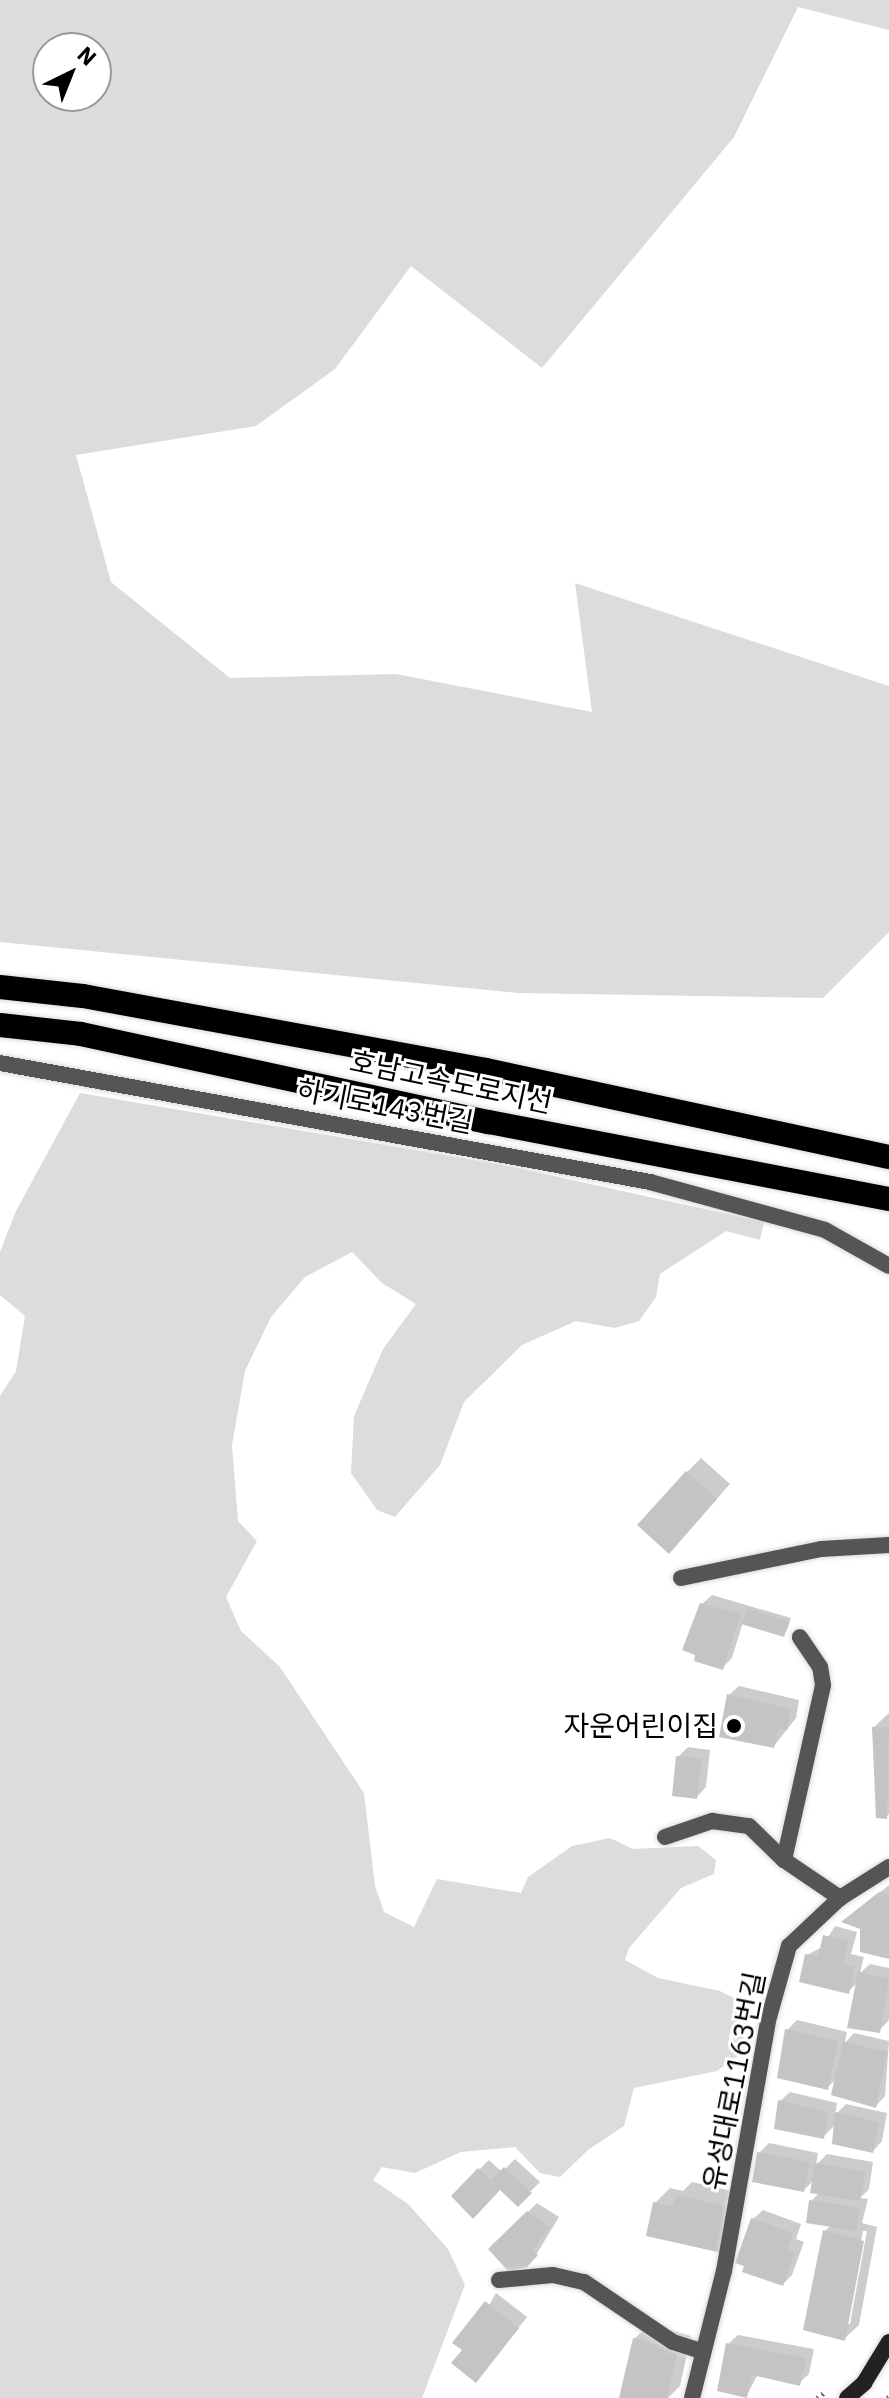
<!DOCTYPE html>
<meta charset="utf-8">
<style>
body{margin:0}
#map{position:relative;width:889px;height:2398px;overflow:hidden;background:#fff;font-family:"IBM Plex Sans","Noto Sans KR",sans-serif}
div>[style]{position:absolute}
.green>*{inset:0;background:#dcdcdc}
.shadow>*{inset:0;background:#0003}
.building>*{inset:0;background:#c4c4c4}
.path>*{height:5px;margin-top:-2.5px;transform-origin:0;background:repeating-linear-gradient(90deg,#777 0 2px,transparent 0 6px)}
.roads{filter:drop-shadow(0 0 2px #dbdbdb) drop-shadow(0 0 2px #dbdbdb)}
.service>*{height:16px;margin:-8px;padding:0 8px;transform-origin:8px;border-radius:8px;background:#555}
.secondary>*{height:16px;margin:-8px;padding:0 8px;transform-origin:8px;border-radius:8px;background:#222}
.motorway>*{height:24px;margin:-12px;padding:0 12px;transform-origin:12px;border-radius:12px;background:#000}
.dots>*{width:22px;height:22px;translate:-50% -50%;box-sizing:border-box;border:4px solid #fff;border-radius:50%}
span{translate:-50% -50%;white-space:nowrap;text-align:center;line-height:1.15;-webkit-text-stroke:6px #fff;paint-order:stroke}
.street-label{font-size:28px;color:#000}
.poi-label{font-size:28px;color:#000}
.right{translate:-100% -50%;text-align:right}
.north{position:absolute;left:32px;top:32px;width:80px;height:80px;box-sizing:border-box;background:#fff;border:2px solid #999;border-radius:50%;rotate:43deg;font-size:22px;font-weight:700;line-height:32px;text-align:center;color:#000}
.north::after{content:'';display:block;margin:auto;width:28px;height:36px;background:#000;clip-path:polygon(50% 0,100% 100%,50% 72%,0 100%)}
</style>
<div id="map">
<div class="green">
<i style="clip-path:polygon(evenodd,0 0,889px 0,889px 30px,798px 7px,734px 137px,542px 368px,411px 266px,335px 369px,256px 426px,76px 455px,111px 582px,230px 678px,396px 674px,592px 712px,575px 583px,889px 686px,889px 932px,823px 998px,518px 993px,0 942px,0 0,96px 48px,96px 96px,48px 96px,48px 48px,96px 48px)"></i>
<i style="clip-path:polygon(80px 1093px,503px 1165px,764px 1222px,760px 1240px,726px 1231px,660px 1274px,656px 1297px,639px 1321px,615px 1328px,576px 1321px,522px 1345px,464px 1402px,440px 1465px,395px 1517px,377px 1510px,351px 1473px,354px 1416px,383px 1349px,416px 1304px,382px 1283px,352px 1252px,305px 1277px,271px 1317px,245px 1371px,232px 1445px,238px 1521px,257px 1541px,226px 1597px,241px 1631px,280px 1667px,364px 1793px,375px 1886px,384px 1912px,414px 1927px,437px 1879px,521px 1893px,528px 1877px,572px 1846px,610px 1838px,633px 1849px,698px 1846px,716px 1860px,714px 1874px,681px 1888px,629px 1948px,625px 1960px,658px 1978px,720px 1991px,742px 2002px,750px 2018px,743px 2052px,717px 2071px,634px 2088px,624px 2126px,588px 2150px,560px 2177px,540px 2173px,515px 2147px,461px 2152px,415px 2173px,382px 2167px,373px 2180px,408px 2204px,448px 2249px,465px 2285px,422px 2398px,0 2398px,0 1396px,16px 1371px,25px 1316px,0 1295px,0 1252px,16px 1211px)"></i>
</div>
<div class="shadow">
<i style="clip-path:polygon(701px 1458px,730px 1484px,683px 1537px,687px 1472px)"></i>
<i style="clip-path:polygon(712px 1595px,791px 1618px,787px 1630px,783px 1635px,743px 1622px,732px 1658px,722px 1668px,702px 1604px)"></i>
<i style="clip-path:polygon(739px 1686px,799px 1700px,796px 1718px,774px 1746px,729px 1695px)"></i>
<i style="clip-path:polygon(889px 1713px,889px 1814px,886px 1817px,874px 1727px)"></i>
<i style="clip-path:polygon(688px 1747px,710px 1750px,706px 1787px,697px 1797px,678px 1757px)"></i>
<i style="clip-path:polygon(889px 1885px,889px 1957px,854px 1913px)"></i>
<i style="clip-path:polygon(835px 1926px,857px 1932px,851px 1954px,864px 1957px,860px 1973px,870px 1964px,889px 1968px,889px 2020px,879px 2031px,858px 1982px,848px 1992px,807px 1955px,822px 1947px)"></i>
<i style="clip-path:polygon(797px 2020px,847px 2032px,845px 2043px,854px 2033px,889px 2041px,885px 2096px,876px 2106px,837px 2078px,828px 2087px,787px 2030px)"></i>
<i style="clip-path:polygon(790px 2092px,837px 2103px,835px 2115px,846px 2104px,887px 2113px,882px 2141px,873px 2151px,836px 2124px,823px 2137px,780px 2101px)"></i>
<i style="clip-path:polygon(evenodd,769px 2143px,818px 2153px,816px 2165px,827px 2154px,873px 2162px,869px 2189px,860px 2198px,868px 2199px,862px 2223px,877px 2227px,859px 2325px,844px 2339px,825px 2231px,831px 2225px,811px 2201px,820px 2192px,815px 2179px,804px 2190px,759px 2153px,769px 2143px,863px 2231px,867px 2231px,850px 2324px,846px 2324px,863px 2231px)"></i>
<i style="clip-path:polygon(515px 2159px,540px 2182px,518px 2204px,500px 2188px,453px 2196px,489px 2160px,502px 2172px)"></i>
<i style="clip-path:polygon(692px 2182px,745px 2194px,736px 2236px,655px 2203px,670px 2188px,683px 2191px)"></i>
<i style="clip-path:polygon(537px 2203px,559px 2217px,536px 2255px,491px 2249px)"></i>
<i style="clip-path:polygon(763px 2210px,801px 2224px,796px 2239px,804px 2242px,792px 2275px,783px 2284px,753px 2219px)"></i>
<i style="clip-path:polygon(496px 2293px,527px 2317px,485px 2371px,464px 2349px)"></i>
<i style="clip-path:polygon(649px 2325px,691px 2336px,680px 2386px,668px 2398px,621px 2398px,634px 2339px)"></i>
<i style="clip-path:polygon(738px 2335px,814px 2349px,809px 2374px,799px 2383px,758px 2374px,746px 2397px,728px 2344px)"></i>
</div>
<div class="building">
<i style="clip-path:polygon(686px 1471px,717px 1499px,669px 1554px,637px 1525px)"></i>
<i style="clip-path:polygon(700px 1603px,741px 1614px,723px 1670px,694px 1661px,695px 1655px,682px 1650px)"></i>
<i style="clip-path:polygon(747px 1608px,789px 1622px,784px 1637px,741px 1624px)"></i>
<i style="clip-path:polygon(727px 1694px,791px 1709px,787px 1730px,778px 1729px,774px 1748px,719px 1737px)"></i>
<i style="clip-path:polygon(872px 1727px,889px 1727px,887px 1819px,876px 1818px)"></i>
<i style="clip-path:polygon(676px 1756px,702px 1759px,697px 1799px,672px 1796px)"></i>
<i style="clip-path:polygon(879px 1892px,889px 1895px,889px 1959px,860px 1952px,860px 1929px,841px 1922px)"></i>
<i style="clip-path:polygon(823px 1935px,848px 1941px,843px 1964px,855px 1967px,849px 1994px,799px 1982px,805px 1954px,818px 1957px)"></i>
<i style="clip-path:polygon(858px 1972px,889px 1978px,880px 2033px,847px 2028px)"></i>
<i style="clip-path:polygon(785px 2029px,838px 2041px,828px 2090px,777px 2078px)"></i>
<i style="clip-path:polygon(843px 2042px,887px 2052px,876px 2108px,831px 2095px)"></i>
<i style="clip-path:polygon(778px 2100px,828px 2112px,824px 2139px,774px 2129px)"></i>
<i style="clip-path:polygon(835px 2112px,879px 2122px,873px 2153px,832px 2144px)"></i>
<i style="clip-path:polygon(757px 2152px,810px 2162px,804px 2192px,752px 2182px)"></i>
<i style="clip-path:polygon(815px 2163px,865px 2171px,860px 2201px,810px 2193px)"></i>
<i style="clip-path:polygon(504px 2167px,532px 2193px,518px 2207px,500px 2190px,473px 2219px,451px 2196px,478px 2168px,491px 2180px)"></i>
<i style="clip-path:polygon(676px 2195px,732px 2208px,722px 2253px,646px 2236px,653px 2202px,673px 2206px)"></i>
<i style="clip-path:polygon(809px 2200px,860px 2208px,856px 2231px,806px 2223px)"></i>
<i style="clip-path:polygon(527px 2211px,550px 2227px,533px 2250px,538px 2255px,527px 2267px,509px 2272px,488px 2249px)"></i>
<i style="clip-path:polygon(751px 2218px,793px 2233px,787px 2249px,796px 2252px,783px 2286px,742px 2272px,744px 2266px,735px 2263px)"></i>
<i style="clip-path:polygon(823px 2230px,864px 2241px,845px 2341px,803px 2330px)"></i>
<i style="clip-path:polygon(485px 2301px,519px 2328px,476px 2383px,451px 2363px,462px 2350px,452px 2343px)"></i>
<i style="clip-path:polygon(633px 2338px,678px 2350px,667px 2398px,619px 2398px)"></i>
<i style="clip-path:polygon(726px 2343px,806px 2358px,800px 2386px,752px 2375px,747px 2398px,717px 2391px)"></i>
</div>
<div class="path">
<i style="left:817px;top:2398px;width:10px;rotate:-37deg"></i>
<i style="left:887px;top:2398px;width:2px;rotate:-27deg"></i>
</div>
<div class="roads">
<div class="service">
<i style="left:0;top:1063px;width:661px;rotate:10.37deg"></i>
<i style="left:650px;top:1182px;width:181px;rotate:15.3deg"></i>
<i style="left:825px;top:1230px;width:73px;rotate:29.4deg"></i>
<i style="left:681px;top:1578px;width:143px;rotate:-11.7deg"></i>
<i style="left:821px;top:1549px;width:68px;rotate:-3.4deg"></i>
<i style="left:665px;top:1837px;width:50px;rotate:-18.8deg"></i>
<i style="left:712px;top:1821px;width:37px;rotate:8deg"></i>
<i style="left:749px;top:1826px;width:49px;rotate:44.2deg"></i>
<i style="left:784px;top:1860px;width:68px;rotate:34.2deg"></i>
<i style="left:784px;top:1860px;width:179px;rotate:-77.4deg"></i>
<i style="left:823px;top:1685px;width:18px;rotate:-99deg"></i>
<i style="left:820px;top:1667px;width:36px;rotate:-124deg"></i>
<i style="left:499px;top:2280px;width:54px;rotate:-5.3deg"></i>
<i style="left:553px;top:2275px;width:32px;rotate:13deg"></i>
<i style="left:584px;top:2282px;width:107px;rotate:34deg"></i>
<i style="left:673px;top:2342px;width:29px;rotate:18deg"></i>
<i style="left:692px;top:2398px;width:131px;rotate:-75.9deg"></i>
<i style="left:724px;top:2271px;width:258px;rotate:-80deg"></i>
<i style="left:769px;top:2017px;width:74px;rotate:-74.3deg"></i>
<i style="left:789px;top:1946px;width:70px;rotate:-43.3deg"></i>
<i style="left:840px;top:1898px;width:58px;rotate:-32.3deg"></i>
</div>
<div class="secondary">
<i style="left:847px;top:2398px;width:23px;rotate:-41deg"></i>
<i style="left:864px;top:2383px;width:48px;rotate:-58.6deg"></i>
</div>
<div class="motorway">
<i style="left:0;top:987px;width:83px;rotate:6.2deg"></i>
<i style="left:83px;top:996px;width:410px;rotate:10.4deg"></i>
<i style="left:486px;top:1070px;width:412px;rotate:12.2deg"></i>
<i style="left:0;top:1025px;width:81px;rotate:6.3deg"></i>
<i style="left:81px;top:1034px;width:417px;rotate:12.2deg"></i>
<i style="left:489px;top:1122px;width:407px;rotate:10.9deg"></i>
</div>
</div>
<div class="dots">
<i style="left:734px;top:1726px;background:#000"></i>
</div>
<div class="street-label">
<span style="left:451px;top:1082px;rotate:12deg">호남고속도로지선</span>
<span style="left:385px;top:1106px;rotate:11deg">하기로143번길</span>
<span style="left:734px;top:2081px;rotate:-79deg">유성대로1163번길</span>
</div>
<div class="poi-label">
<span class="right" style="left:718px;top:1726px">자운어린이집</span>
</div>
<div class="north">N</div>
</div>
